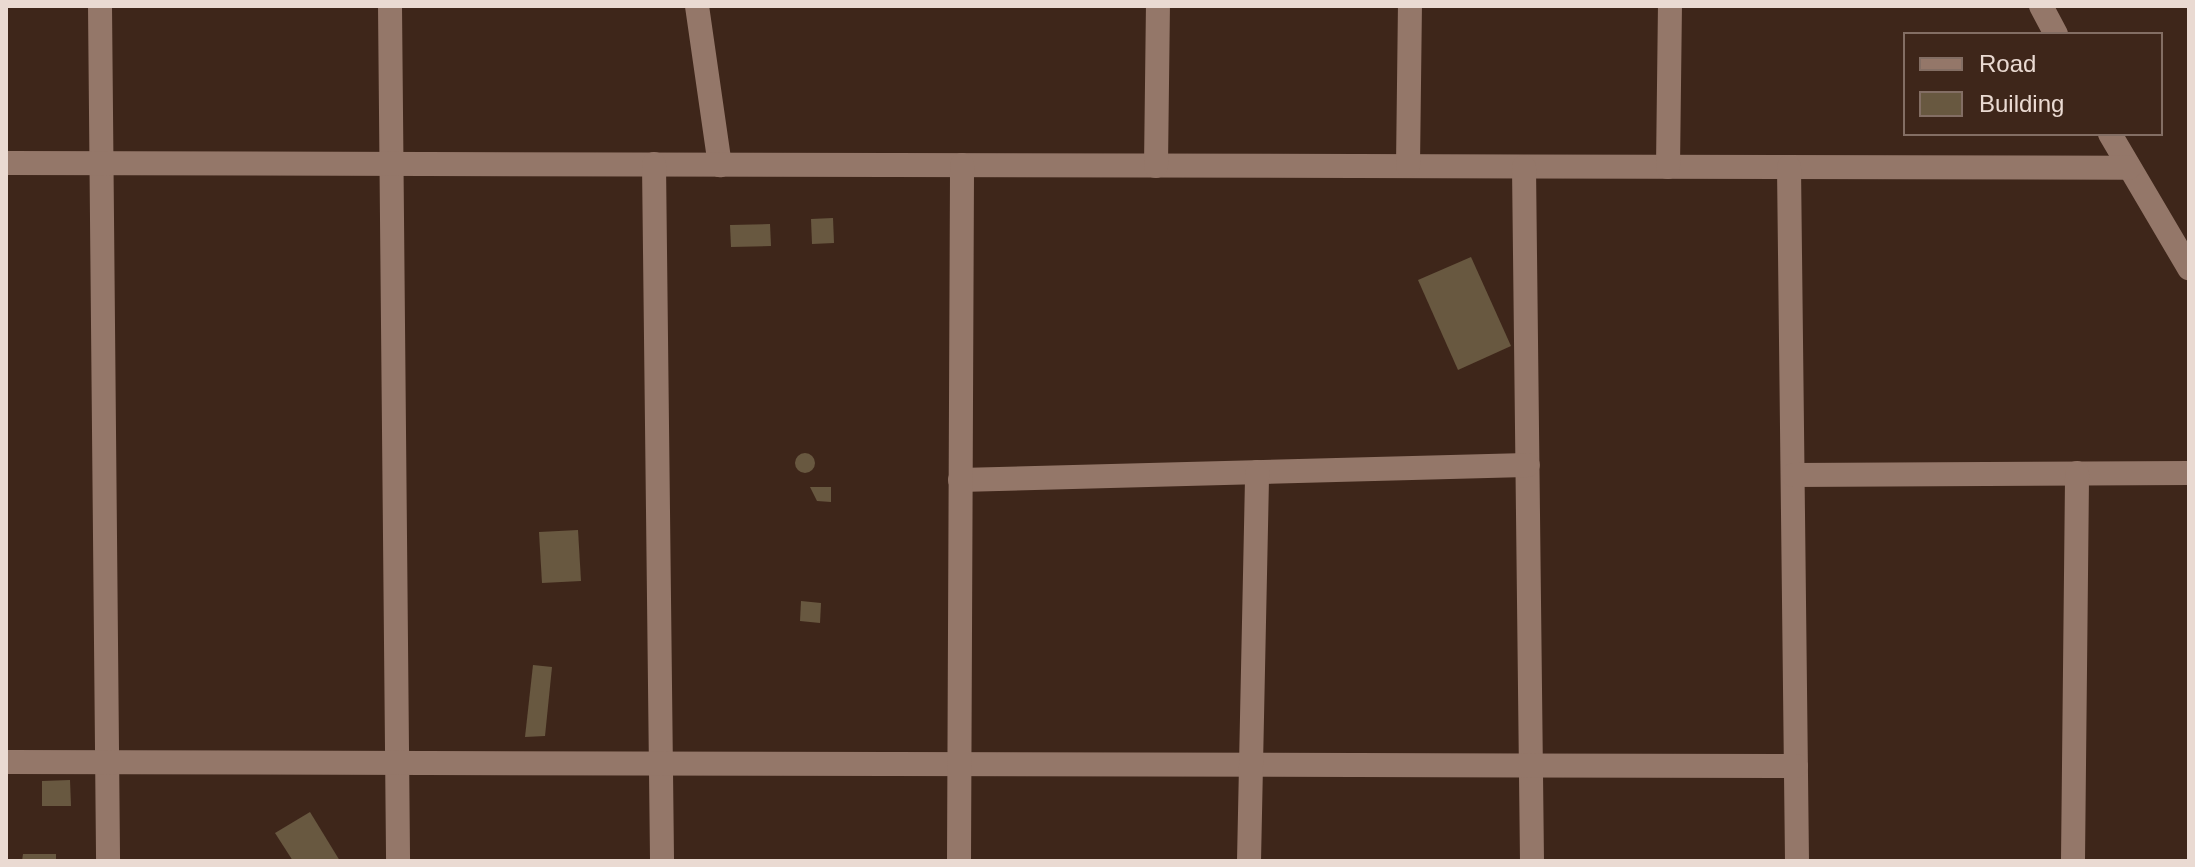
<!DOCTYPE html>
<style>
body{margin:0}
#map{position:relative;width:2195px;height:867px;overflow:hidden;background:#3e261a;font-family:Helvetica,sans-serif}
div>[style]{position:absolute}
.building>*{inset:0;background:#685840}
.round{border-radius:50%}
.minor>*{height:24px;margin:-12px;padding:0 12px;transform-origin:12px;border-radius:12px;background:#947769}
span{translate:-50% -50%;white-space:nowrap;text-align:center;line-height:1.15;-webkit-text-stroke:7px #3e261a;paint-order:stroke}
.frame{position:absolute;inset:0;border:8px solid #eadad2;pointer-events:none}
.legend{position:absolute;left:1903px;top:32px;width:260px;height:104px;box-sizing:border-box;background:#3e261a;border:2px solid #836e64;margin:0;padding:10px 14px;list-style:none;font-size:24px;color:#eadad2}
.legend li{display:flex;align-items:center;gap:16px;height:40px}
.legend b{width:40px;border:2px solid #836e64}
</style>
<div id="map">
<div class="building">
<i style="clip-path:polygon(833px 218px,834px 243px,812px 244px,811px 219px)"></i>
<i style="clip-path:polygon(770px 224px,771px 246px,731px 247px,730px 225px)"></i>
<i style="clip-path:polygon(1471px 257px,1511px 346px,1458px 370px,1418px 280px)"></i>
<i class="round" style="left:795px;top:453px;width:20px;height:20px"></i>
<i style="clip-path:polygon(810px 487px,831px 487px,831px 502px,817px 501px)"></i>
<i style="clip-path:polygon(578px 530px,581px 581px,542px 583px,539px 532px)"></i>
<i style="clip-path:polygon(801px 601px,821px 603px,820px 623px,800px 621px)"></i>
<i style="clip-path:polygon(533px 665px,552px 667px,545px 736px,525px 737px)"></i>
<i style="clip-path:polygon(70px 780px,71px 806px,42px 806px,42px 781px)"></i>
<i style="clip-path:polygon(310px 812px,340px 861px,293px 861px,275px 833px)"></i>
<i style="clip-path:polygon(23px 854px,56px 854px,56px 861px,22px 861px)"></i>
</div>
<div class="minor">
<i style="left:100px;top:6px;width:855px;rotate:89.46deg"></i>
<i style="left:390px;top:6px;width:855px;rotate:89.46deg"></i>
<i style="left:697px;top:6px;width:161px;rotate:81.8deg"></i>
<i style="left:2041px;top:6px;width:32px;rotate:62deg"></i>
<i style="left:2110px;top:134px;width:156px;rotate:59.5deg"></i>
<i style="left:6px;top:163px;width:2123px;rotate:0.13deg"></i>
<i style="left:654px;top:164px;width:697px;rotate:89.34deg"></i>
<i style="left:1156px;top:166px;width:160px;rotate:-89.3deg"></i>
<i style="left:1408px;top:166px;width:160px;rotate:-89.3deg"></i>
<i style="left:1524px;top:167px;width:694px;rotate:89.34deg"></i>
<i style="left:1668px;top:167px;width:161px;rotate:-89.3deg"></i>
<i style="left:1789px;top:167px;width:694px;rotate:89.34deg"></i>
<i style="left:1793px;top:475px;width:396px;rotate:-0.3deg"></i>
<i style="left:960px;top:480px;width:568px;rotate:-1.51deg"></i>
<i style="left:6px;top:762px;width:1790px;rotate:0.13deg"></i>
<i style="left:959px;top:861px;width:696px;rotate:-89.75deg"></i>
<i style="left:1249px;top:861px;width:389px;rotate:-88.8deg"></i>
<i style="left:2073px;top:861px;width:388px;rotate:-89.4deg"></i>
</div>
<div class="frame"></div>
<ul class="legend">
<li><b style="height:10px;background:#947769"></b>Road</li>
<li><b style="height:22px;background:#685840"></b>Building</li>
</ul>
</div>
